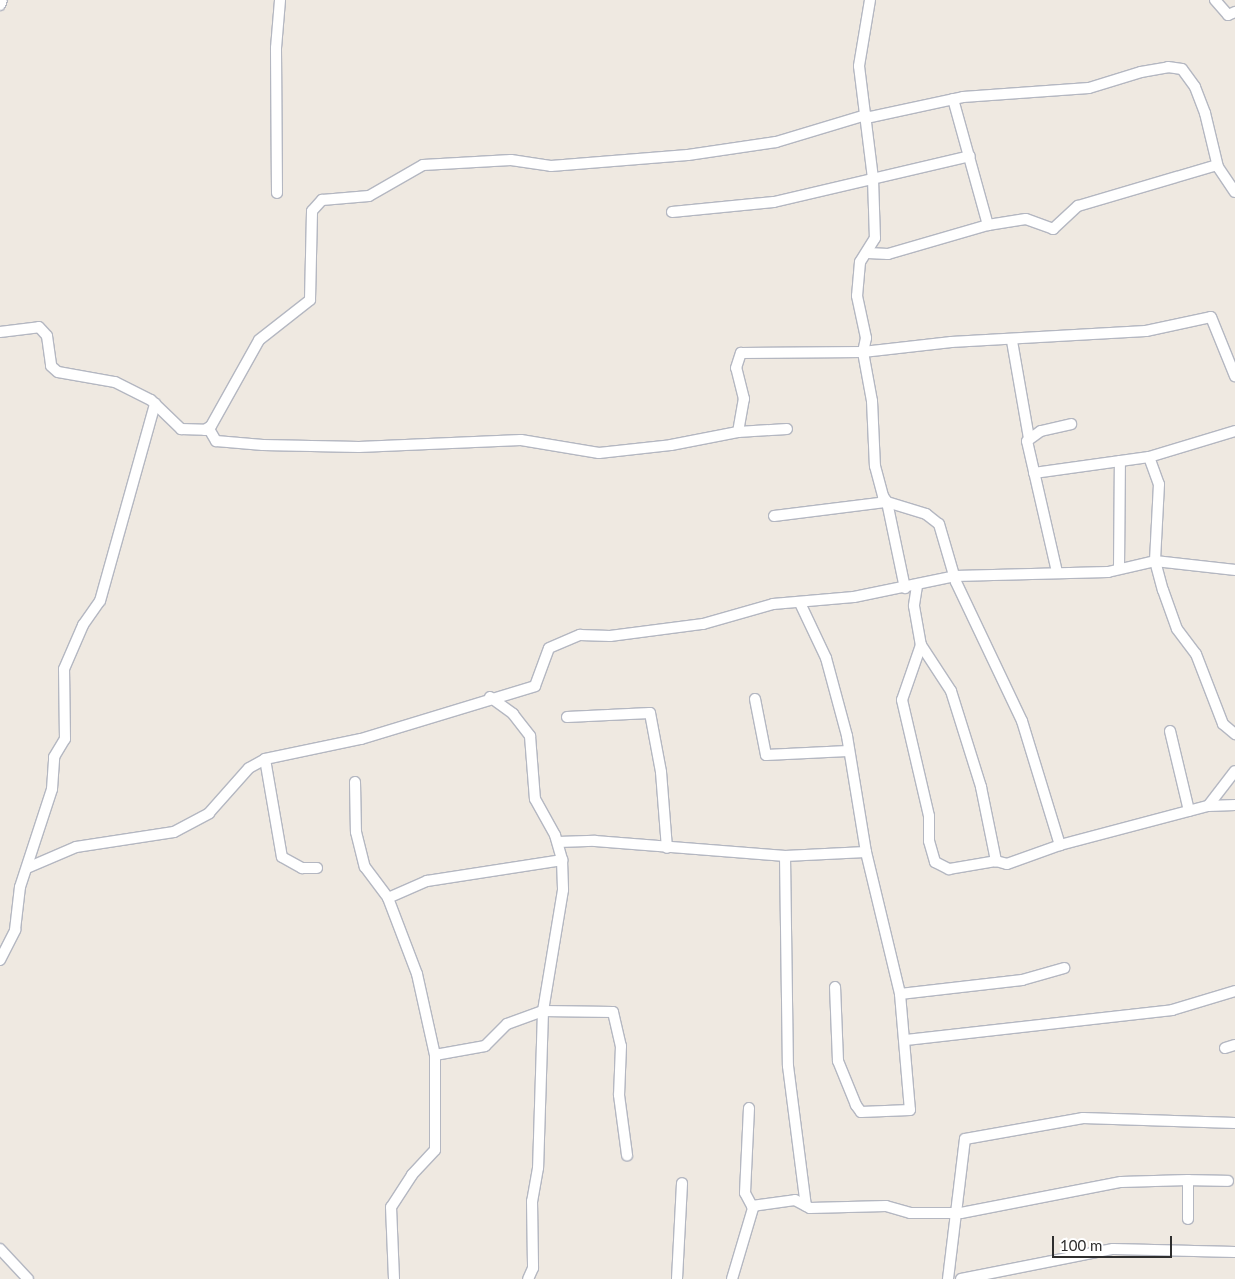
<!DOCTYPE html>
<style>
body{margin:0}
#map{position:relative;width:1235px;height:1279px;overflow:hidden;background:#efe9e1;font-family:Lato,sans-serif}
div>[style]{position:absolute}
.roads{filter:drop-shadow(1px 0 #b4b7c1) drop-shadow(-1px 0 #b4b7c1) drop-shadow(0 1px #b4b7c1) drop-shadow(0 -1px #b4b7c1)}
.minor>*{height:10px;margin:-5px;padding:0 5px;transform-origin:5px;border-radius:5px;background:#fff}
span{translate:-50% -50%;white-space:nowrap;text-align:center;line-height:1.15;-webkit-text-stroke:4.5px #fff;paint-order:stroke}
.scale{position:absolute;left:1052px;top:1236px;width:120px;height:22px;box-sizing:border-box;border:2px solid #2e2e2e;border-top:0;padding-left:6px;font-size:15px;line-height:18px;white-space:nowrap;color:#2e2e2e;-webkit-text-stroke:4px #fff;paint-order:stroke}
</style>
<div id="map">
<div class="roads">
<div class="minor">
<div style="left:870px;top:0;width:67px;rotate:99.5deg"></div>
<div style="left:859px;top:66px;width:114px;rotate:82.9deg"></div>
<div style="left:873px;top:179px;width:59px;rotate:88.1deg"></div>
<div style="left:875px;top:238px;width:28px;rotate:122deg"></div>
<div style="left:860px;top:262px;width:34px;rotate:95deg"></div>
<div style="left:857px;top:296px;width:43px;rotate:77.9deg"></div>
<div style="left:866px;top:338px;width:14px;rotate:102deg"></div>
<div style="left:863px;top:352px;width:50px;rotate:79.6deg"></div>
<div style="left:872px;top:401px;width:65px;rotate:87.4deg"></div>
<div style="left:875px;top:466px;width:31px;rotate:75deg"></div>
<div style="left:883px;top:496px;width:7px;rotate:56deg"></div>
<div style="left:887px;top:502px;width:41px;rotate:17.1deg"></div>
<div style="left:926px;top:514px;width:16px;rotate:38deg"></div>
<div style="left:939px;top:524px;width:60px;rotate:73.7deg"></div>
<div style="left:956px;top:582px;width:154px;rotate:64.6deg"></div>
<div style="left:1022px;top:721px;width:130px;rotate:73deg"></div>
<div style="left:1060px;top:845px;width:153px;rotate:-14.8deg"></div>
<div style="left:1208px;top:806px;width:27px;rotate:-2deg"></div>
<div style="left:1215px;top:0;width:20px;rotate:49deg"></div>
<div style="left:1228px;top:15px;width:8px;rotate:-23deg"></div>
<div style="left:0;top:5px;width:5px;rotate:-68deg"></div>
<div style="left:953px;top:99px;width:131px;rotate:74.5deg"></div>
<div style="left:866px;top:118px;width:99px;rotate:-12.2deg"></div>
<div style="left:963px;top:97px;width:126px;rotate:-4.1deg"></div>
<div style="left:1089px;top:88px;width:54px;rotate:-17.1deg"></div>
<div style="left:1141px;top:72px;width:27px;rotate:-10deg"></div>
<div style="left:1168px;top:67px;width:14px;rotate:8deg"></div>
<div style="left:1182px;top:69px;width:22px;rotate:54deg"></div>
<div style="left:1195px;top:87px;width:28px;rotate:69deg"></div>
<div style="left:1205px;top:113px;width:56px;rotate:76.5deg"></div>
<div style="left:1218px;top:167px;width:30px;rotate:56deg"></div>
<div style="left:277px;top:193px;width:145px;rotate:-90.4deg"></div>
<div style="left:276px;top:48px;width:48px;rotate:-85.2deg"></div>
<div style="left:672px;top:212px;width:102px;rotate:-5.6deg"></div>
<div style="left:774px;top:202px;width:201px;rotate:-13.2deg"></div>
<div style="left:868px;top:253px;width:20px;rotate:3deg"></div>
<div style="left:888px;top:254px;width:104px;rotate:-16.2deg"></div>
<div style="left:988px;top:225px;width:38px;rotate:-9deg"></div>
<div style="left:1026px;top:219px;width:29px;rotate:20deg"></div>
<div style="left:1053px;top:229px;width:34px;rotate:-43deg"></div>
<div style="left:1078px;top:206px;width:145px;rotate:-16.4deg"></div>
<div style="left:0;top:332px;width:39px;rotate:-7deg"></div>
<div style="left:39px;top:327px;width:12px;rotate:48deg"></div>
<div style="left:47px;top:336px;width:30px;rotate:82deg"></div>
<div style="left:51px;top:366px;width:9px;rotate:41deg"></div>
<div style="left:58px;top:372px;width:58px;rotate:10deg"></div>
<div style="left:115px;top:382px;width:40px;rotate:26.6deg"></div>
<div style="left:151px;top:400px;width:42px;rotate:44deg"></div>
<div style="left:181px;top:429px;width:24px;rotate:2deg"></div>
<div style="left:205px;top:430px;width:7px;rotate:-34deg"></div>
<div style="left:211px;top:426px;width:98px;rotate:-60.8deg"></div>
<div style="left:259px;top:340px;width:65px;rotate:-38.1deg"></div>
<div style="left:310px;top:300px;width:89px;rotate:-88.7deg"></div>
<div style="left:312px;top:211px;width:15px;rotate:-48deg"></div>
<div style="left:322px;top:200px;width:47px;rotate:-4.9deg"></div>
<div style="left:369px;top:196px;width:62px;rotate:-29.9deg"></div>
<div style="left:423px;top:165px;width:88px;rotate:-3.3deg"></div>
<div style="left:511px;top:160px;width:40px;rotate:8.5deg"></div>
<div style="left:551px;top:166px;width:137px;rotate:-4.6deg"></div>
<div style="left:688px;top:155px;width:89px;rotate:-8.4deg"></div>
<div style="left:776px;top:142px;width:94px;rotate:-16.7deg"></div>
<div style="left:1012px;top:341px;width:98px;rotate:80.1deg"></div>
<div style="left:209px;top:429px;width:14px;rotate:60deg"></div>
<div style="left:216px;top:441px;width:47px;rotate:4.9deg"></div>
<div style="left:263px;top:445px;width:96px;rotate:1.2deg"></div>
<div style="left:359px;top:447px;width:162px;rotate:-2.5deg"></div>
<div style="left:521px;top:440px;width:79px;rotate:9.5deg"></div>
<div style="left:599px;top:453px;width:72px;rotate:-6.3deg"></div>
<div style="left:671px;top:445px;width:68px;rotate:-11deg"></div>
<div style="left:738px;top:432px;width:49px;rotate:-3.5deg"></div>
<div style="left:738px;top:432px;width:34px;rotate:-80deg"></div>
<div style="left:744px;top:399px;width:32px;rotate:-104deg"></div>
<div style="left:736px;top:368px;width:16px;rotate:-72deg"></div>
<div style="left:741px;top:353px;width:122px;rotate:-0.5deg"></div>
<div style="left:863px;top:352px;width:89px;rotate:-6.5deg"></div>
<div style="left:951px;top:342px;width:195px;rotate:-3.2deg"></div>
<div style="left:1146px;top:331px;width:66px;rotate:-12.2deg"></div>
<div style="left:1211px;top:317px;width:64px;rotate:67.9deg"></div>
<div style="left:1149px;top:457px;width:29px;rotate:70deg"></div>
<div style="left:1159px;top:484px;width:77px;rotate:93deg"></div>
<div style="left:1155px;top:561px;width:30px;rotate:75deg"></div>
<div style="left:1163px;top:590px;width:41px;rotate:70.3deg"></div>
<div style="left:1177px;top:629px;width:31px;rotate:53deg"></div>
<div style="left:1196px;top:654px;width:75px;rotate:68.9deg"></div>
<div style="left:1223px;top:724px;width:16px;rotate:40deg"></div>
<div style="left:1034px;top:473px;width:116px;rotate:-7.9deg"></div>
<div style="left:1149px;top:457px;width:90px;rotate:-16.8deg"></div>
<div style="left:774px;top:516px;width:114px;rotate:-7.1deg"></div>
<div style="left:887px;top:502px;width:88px;rotate:78.2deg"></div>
<div style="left:1119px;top:568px;width:107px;rotate:-89.5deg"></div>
<div style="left:1057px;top:572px;width:134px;rotate:-102.9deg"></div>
<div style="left:1027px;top:441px;width:17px;rotate:-36deg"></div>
<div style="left:1041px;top:431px;width:31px;rotate:-13deg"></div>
<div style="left:917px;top:586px;width:20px;rotate:99deg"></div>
<div style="left:914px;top:606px;width:40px;rotate:80deg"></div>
<div style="left:921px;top:645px;width:55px;rotate:56.9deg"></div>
<div style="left:951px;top:691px;width:101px;rotate:72.6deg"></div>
<div style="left:981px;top:787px;width:76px;rotate:78.5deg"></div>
<div style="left:996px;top:861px;width:11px;rotate:15deg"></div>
<div style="left:1007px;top:864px;width:56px;rotate:-19.7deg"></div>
<div style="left:800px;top:603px;width:61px;rotate:64.7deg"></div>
<div style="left:826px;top:658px;width:81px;rotate:74.9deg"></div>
<div style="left:847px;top:736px;width:118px;rotate:80.7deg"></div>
<div style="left:866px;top:852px;width:146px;rotate:76.5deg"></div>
<div style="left:900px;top:994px;width:116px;rotate:85.1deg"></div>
<div style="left:910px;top:1110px;width:49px;rotate:177.7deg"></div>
<div style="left:861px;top:1112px;width:9px;rotate:-126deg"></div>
<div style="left:856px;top:1105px;width:48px;rotate:-112.2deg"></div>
<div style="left:838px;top:1061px;width:74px;rotate:-92.3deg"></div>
<div style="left:921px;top:645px;width:58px;rotate:109.1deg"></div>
<div style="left:902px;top:700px;width:119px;rotate:76.9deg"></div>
<div style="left:929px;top:816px;width:25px;rotate:90deg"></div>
<div style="left:929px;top:841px;width:22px;rotate:74deg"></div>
<div style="left:935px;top:862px;width:16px;rotate:27deg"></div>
<div style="left:949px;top:869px;width:48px;rotate:-9.7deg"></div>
<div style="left:490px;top:697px;width:29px;rotate:36deg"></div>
<div style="left:513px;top:714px;width:28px;rotate:52deg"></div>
<div style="left:530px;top:736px;width:63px;rotate:85.5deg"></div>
<div style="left:535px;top:799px;width:41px;rotate:60.9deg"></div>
<div style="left:555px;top:835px;width:26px;rotate:74deg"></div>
<div style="left:562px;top:860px;width:30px;rotate:88deg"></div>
<div style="left:563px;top:890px;width:123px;rotate:99.4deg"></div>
<div style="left:543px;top:1011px;width:157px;rotate:91.8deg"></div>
<div style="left:538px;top:1168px;width:34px;rotate:100deg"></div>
<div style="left:532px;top:1201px;width:67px;rotate:89.1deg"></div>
<div style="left:533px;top:1268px;width:12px;rotate:114deg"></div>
<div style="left:755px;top:699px;width:57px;rotate:78.9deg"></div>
<div style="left:766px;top:755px;width:82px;rotate:-2.8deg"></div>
<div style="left:567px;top:717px;width:83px;rotate:-2.8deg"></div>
<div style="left:650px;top:713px;width:60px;rotate:79.4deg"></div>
<div style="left:661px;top:772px;width:76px;rotate:85.5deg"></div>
<div style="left:1170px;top:731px;width:82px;rotate:76.6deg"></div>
<div style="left:265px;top:759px;width:99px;rotate:80.2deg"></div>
<div style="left:282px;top:857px;width:23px;rotate:29deg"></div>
<div style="left:302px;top:868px;width:15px"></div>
<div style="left:355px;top:782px;width:50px;rotate:88.9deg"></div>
<div style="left:356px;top:832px;width:36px;rotate:76deg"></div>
<div style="left:365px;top:867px;width:39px;rotate:53deg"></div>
<div style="left:388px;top:898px;width:81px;rotate:69.1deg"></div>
<div style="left:417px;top:974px;width:83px;rotate:77.5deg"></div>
<div style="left:435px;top:1055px;width:95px;rotate:90deg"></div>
<div style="left:435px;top:1150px;width:34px;rotate:133deg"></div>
<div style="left:412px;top:1175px;width:38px;rotate:123deg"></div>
<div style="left:391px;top:1207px;width:72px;rotate:87.6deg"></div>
<div style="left:1208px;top:806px;width:44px;rotate:-52.4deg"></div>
<div style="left:558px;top:842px;width:37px;rotate:-2deg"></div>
<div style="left:595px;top:841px;width:191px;rotate:4.5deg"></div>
<div style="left:785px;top:856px;width:81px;rotate:-2.8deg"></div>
<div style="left:785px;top:856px;width:210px;rotate:89.2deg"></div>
<div style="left:788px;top:1066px;width:141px;rotate:82.7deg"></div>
<div style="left:27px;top:868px;width:53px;rotate:-23.2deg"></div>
<div style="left:76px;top:847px;width:99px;rotate:-8.7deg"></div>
<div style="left:174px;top:832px;width:40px;rotate:-28deg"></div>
<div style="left:209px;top:813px;width:60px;rotate:-48.4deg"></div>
<div style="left:249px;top:768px;width:18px;rotate:-29deg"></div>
<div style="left:265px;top:759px;width:98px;rotate:-11.8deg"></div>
<div style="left:361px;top:739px;width:182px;rotate:-16.9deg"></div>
<div style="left:535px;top:686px;width:40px;rotate:-69.8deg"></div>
<div style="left:549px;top:648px;width:34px;rotate:-23deg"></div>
<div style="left:580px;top:635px;width:30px;rotate:2deg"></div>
<div style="left:610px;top:636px;width:94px;rotate:-7.4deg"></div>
<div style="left:703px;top:624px;width:73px;rotate:-15.9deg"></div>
<div style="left:773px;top:604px;width:81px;rotate:-4.9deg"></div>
<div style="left:854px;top:597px;width:103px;rotate:-11.7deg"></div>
<div style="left:955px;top:576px;width:153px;rotate:-1.5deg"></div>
<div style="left:1108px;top:572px;width:48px;rotate:-13.2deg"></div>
<div style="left:1155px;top:561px;width:81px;rotate:6.4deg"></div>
<div style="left:388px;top:898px;width:43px;rotate:-23.6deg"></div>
<div style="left:427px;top:881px;width:137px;rotate:-8.8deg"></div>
<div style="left:0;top:960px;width:34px;rotate:-63deg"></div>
<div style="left:15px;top:930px;width:43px;rotate:-83.4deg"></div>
<div style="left:20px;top:887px;width:103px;rotate:-71.9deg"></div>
<div style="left:52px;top:789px;width:32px;rotate:-86deg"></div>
<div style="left:54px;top:757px;width:21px;rotate:-59deg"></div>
<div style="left:65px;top:739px;width:70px;rotate:-90.8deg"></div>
<div style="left:64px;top:669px;width:48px;rotate:-66.6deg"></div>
<div style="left:83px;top:625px;width:29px;rotate:-55deg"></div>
<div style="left:100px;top:601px;width:205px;rotate:-74.4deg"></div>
<div style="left:900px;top:994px;width:123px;rotate:-6.5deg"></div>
<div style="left:1022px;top:980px;width:44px;rotate:-15.9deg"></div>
<div style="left:906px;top:1040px;width:268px;rotate:-6.4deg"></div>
<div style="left:1172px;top:1010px;width:66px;rotate:-16.8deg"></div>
<div style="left:1225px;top:1048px;width:10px;rotate:-17deg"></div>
<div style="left:435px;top:1055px;width:51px;rotate:-10.2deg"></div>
<div style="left:485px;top:1046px;width:31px;rotate:-45deg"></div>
<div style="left:507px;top:1024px;width:38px;rotate:-20deg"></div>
<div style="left:543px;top:1011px;width:70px;rotate:0.8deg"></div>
<div style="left:613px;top:1012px;width:35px;rotate:77deg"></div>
<div style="left:621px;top:1046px;width:49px;rotate:92.3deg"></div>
<div style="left:619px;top:1095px;width:61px;rotate:82.4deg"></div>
<div style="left:1188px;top:1180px;width:40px;rotate:1.4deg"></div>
<div style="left:752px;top:1206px;width:43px;rotate:-7.9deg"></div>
<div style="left:795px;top:1200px;width:17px;rotate:28deg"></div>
<div style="left:810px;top:1208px;width:76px;rotate:-1.5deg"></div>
<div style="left:886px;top:1206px;width:25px;rotate:16deg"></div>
<div style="left:910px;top:1213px;width:51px"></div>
<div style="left:961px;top:1213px;width:163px;rotate:-11deg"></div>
<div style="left:1121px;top:1182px;width:67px;rotate:-1.7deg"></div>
<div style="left:1188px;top:1180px;width:39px;rotate:90deg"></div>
<div style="left:0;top:1249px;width:41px;rotate:47deg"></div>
<div style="left:677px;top:1279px;width:96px;rotate:-87deg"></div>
<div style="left:732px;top:1279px;width:74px;rotate:-73.5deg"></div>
<div style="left:753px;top:1208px;width:17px;rotate:-118deg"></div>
<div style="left:745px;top:1193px;width:85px;rotate:-87.3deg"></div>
<div style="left:948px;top:1279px;width:141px;rotate:-83.1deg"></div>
<div style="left:965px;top:1139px;width:120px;rotate:-10.1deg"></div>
<div style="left:1083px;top:1118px;width:152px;rotate:1.9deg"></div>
<div style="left:961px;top:1279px;width:155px;rotate:-11.2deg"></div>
<div style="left:1113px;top:1249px;width:122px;rotate:1.4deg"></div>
</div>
</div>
<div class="scale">100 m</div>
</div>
